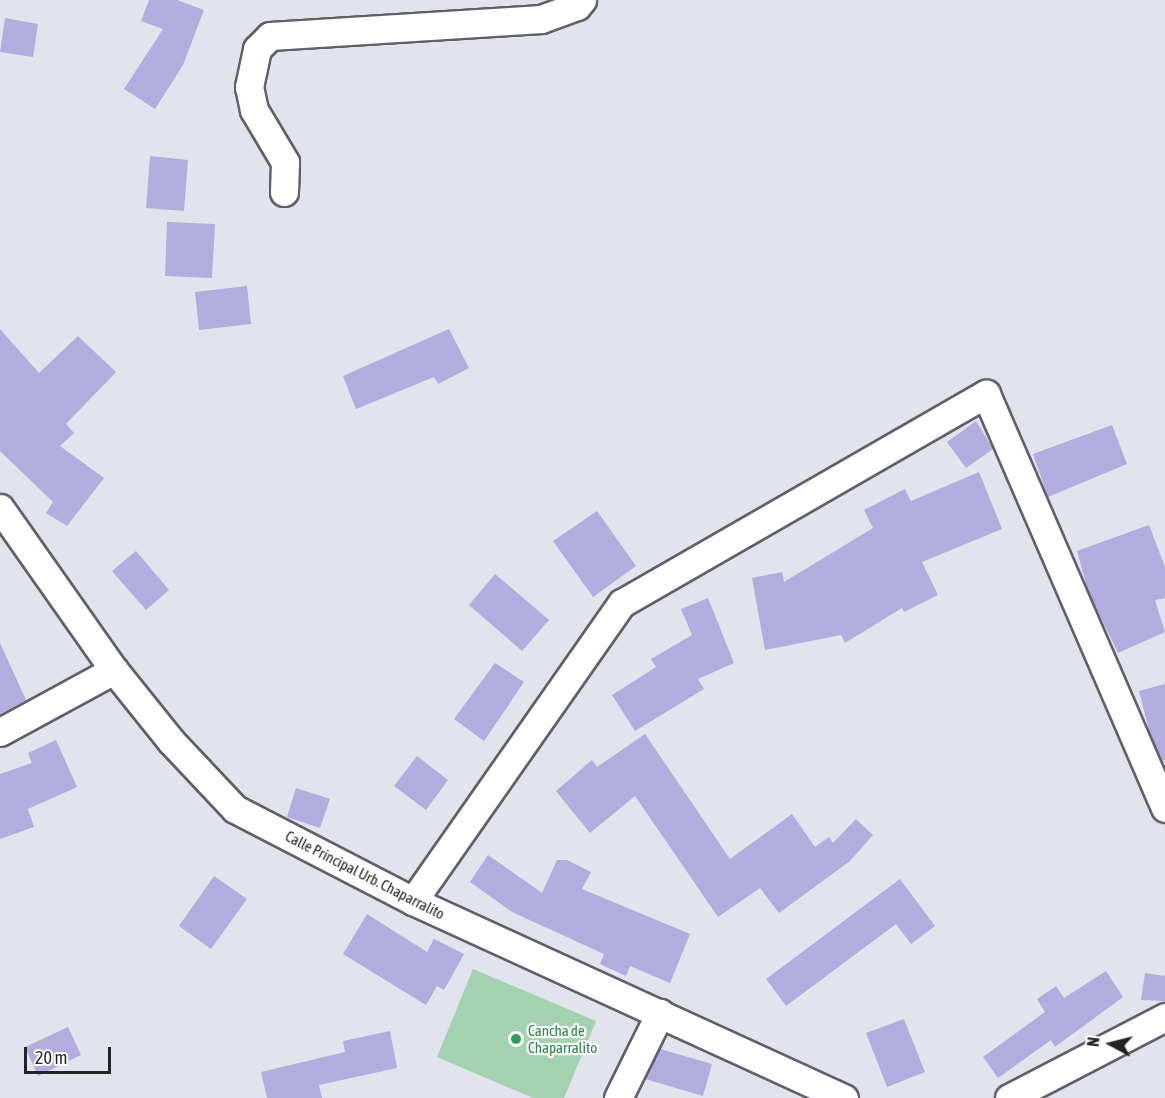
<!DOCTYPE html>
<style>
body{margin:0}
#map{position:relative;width:1165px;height:1098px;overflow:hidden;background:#e1e3ed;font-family:"Asap Condensed",sans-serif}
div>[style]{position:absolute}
.green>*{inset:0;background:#a4d1af}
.building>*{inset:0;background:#b2acdf}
.roads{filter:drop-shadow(2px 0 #5f6069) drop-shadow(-2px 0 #5f6069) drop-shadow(0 2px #5f6069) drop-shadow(0 -2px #5f6069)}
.minor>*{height:27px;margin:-13.5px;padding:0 13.5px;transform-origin:13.5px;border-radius:13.5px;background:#fff}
.dots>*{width:16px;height:16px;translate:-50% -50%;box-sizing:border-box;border:3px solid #fff;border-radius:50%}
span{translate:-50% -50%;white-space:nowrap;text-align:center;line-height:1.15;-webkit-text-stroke:4.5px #fff;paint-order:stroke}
.street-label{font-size:15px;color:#242428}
.leisure-label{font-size:15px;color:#27864d}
.left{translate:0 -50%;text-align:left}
.north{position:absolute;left:1081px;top:1014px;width:60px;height:60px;-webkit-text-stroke:4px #fff;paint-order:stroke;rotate:277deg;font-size:16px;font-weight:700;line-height:24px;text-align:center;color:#242428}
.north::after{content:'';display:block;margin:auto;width:21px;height:27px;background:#242428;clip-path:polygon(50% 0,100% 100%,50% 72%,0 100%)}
.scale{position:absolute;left:24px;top:1047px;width:87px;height:27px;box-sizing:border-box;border:3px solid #242428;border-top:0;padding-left:8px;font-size:18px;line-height:21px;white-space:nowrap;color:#242428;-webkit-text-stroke:4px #fff;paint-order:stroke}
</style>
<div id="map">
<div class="green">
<div style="clip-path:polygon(473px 969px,596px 1021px,564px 1098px,533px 1098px,437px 1057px)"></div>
</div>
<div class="building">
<div style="clip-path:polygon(149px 0,177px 0,204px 10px,183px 65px,155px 109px,124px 89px,163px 29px,141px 21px)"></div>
<div style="clip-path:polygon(5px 18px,38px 24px,33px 57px,0 52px)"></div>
<div style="clip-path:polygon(150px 156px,188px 160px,184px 211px,146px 208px)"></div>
<div style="clip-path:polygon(167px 222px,215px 224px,212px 278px,165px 276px)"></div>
<div style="clip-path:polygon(247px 286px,251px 324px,199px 330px,195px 292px)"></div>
<div style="clip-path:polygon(0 329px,39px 373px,78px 336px,116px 372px,66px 424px,74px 433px,60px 446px,104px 478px,67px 526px,46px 513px,53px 502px,0 451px)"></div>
<div style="clip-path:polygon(449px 329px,469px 368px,438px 384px,434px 377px,356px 409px,343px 376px)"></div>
<div style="clip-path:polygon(976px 421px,993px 449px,966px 468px,947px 442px)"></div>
<div style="clip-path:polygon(1112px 425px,1127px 464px,1048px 497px,1033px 454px)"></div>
<div style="clip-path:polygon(979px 472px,1002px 529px,922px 562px,938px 595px,904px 612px,902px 608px,845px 643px,841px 635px,765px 650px,752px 578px,782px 572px,784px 582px,873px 528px,864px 510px,905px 489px,911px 501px)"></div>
<div style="clip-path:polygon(597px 511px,636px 566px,593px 597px,553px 541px)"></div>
<div style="clip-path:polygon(1149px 525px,1165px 567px,1165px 598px,1155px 600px,1165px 632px,1118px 653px,1088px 591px,1077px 551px)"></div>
<div style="clip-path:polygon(136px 551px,169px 590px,146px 610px,112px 571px)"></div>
<div style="clip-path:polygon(495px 574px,549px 620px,522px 651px,469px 605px)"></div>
<div style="clip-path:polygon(708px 598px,734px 663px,698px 679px,704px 689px,635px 731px,612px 695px,656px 667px,651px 659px,692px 635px,681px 609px)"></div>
<div style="clip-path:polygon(0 643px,26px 700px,0 714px)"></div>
<div style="clip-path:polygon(495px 663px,524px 682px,484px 741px,454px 719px)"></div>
<div style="clip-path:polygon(1165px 684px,1165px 760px,1162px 761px,1149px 730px,1139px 691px)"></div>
<div style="clip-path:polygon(645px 734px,730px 859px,792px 814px,815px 847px,829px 837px,833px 843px,856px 819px,873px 835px,850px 861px,779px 913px,760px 888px,718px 917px,635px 796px,590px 833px,556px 791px,592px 760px,597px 767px)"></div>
<div style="clip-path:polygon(56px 740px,77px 787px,28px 809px,34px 827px,0 839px,0 774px,32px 763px,28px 753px)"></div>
<div style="clip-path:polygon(417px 756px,448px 780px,426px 810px,394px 786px)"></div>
<div style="clip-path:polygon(296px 788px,330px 799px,320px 828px,287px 817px)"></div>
<div style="clip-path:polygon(488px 855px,542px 893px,557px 860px,567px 860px,591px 872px,582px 889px,690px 934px,670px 983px,630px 966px,626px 976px,600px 964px,604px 954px,512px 912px,470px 882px)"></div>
<div style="clip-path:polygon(214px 876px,247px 899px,211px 949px,179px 926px)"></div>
<div style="clip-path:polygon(900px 879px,935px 926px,911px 944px,896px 924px,786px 1006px,766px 979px)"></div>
<div style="clip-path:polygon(367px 914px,427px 952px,434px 939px,464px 954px,444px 990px,437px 986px,426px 1005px,343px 954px)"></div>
<div style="clip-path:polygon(1106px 971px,1123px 997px,1055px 1047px,1051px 1040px,998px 1078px,983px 1057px,1045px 1012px,1037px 999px,1056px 986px,1064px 998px)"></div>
<div style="clip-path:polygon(1145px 973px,1165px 976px,1165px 1001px,1141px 1000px)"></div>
<div style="clip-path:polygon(904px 1019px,925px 1072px,887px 1087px,866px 1033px)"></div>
<div style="clip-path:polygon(68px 1027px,81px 1055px,38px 1076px,25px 1047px)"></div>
<div style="clip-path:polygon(390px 1031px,397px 1068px,319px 1085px,322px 1098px,267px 1098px,261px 1072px,345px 1052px,343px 1041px)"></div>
<div style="clip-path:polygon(660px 1049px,712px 1064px,703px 1096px,645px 1079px)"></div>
</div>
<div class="roads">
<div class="minor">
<div style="left:284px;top:192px;width:30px;rotate:-88deg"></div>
<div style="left:285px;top:162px;width:61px;rotate:-120.8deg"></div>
<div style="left:254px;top:110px;width:24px;rotate:-102deg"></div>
<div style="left:249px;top:87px;width:39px;rotate:-78deg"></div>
<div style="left:257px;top:49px;width:18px;rotate:-45deg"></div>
<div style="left:270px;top:36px;width:272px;rotate:-3.6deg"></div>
<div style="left:541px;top:19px;width:38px;rotate:-20deg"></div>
<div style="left:577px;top:6px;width:8px;rotate:-50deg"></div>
<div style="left:0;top:508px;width:198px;rotate:54.9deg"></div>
<div style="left:114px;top:670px;width:91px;rotate:51.2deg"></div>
<div style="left:171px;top:741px;width:93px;rotate:46.7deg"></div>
<div style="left:235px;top:809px;width:200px;rotate:27.3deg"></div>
<div style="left:413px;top:901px;width:474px;rotate:24.6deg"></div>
<div style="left:0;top:732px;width:130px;rotate:-28.5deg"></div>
<div style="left:413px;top:901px;width:364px;rotate:-55deg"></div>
<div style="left:622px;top:603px;width:420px;rotate:-29.9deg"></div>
<div style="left:986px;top:394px;width:451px;rotate:66.6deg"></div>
<div style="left:618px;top:1098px;width:95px;rotate:-63.7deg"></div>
<div style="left:1009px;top:1098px;width:176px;rotate:-27.4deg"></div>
</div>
</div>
<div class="dots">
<div style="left:516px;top:1039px;background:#2e9e5b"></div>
</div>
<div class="street-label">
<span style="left:365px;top:875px;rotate:27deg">Calle Principal Urb. Chaparralito</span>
</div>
<div class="leisure-label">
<span class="left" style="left:528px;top:1039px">Cancha de<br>Chaparralito</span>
</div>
<div class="north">N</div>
<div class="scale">20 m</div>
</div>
